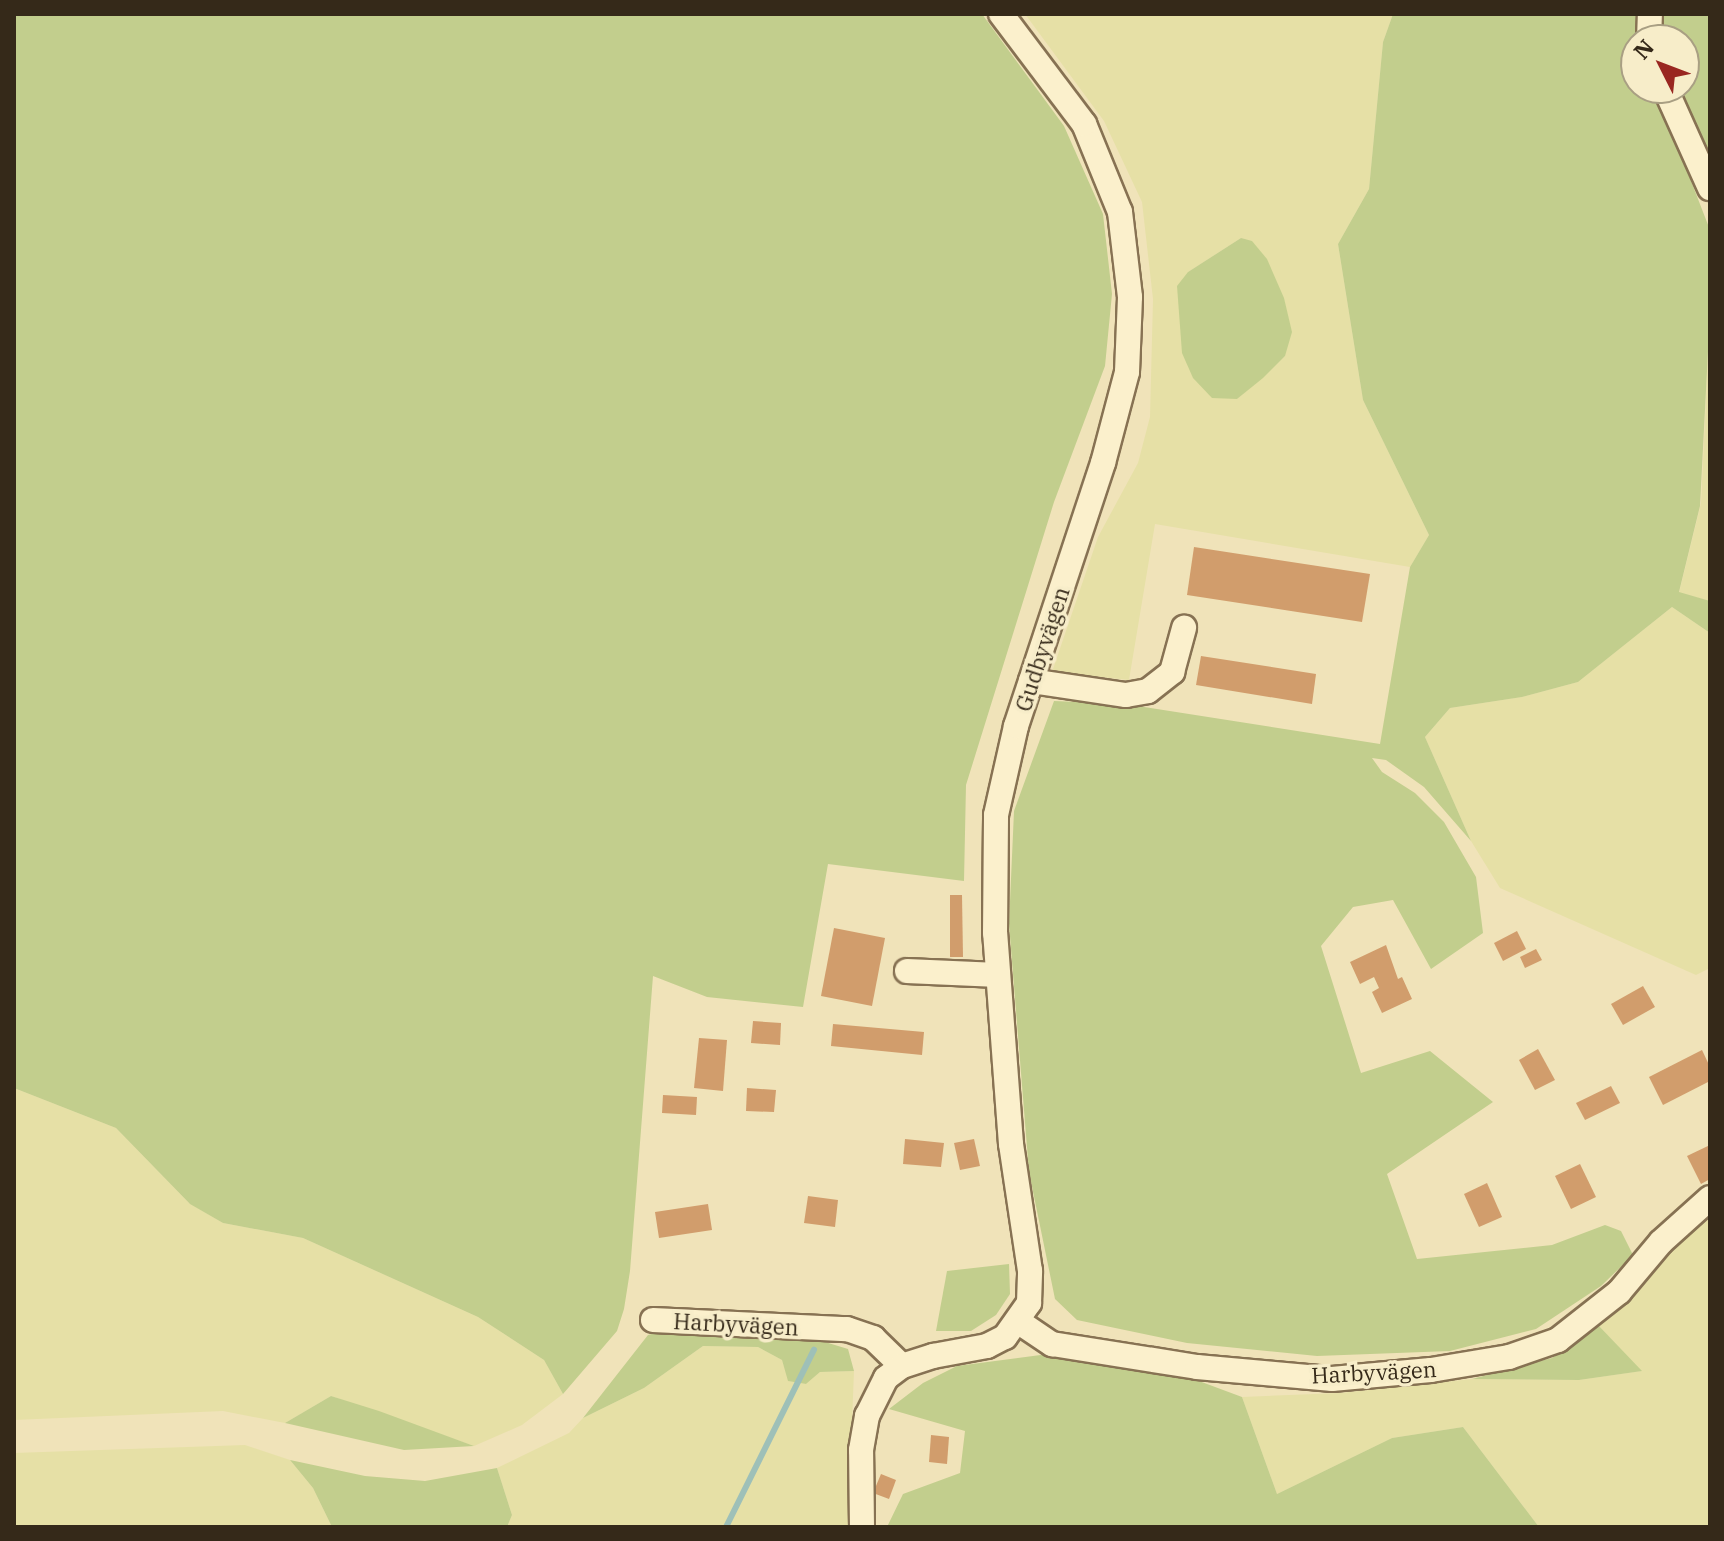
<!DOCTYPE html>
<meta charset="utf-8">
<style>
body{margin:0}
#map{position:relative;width:1724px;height:1541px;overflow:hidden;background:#f0e3b9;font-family:"IBM Plex Serif",serif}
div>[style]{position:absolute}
.farmland>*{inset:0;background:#e6e0a6}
.green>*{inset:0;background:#c2ce8d}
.stream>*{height:6px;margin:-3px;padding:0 3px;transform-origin:3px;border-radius:3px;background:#9ec0b8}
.building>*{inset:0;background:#d19d6c}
.roads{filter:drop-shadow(2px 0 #877253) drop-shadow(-2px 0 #877253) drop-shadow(0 2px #877253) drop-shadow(0 -2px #877253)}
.minor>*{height:24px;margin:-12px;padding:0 12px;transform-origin:12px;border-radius:12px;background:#fbf0cc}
span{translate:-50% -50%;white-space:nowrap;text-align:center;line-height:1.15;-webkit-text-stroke:7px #f7edc9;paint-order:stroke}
.street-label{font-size:22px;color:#352919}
.frame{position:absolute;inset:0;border:16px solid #352919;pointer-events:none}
.north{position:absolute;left:1620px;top:24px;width:80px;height:80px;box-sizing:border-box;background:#f7edc9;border:2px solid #a99f83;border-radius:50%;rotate:312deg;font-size:22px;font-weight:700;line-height:32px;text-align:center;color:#352919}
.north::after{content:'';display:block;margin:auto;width:28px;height:36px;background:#992720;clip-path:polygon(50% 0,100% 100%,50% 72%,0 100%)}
</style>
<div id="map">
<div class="farmland">
<div style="clip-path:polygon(evenodd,1025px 14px,1393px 14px,1383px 42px,1369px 189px,1338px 244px,1363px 400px,1429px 535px,1410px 567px,1155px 524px,1129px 680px,1052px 672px,1098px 537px,1138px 463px,1150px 417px,1153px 299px,1142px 202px,1104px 121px,1025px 14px,1241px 238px,1285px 356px,1237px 399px,1188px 272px,1241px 238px)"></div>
<div style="clip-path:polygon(1710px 313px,1710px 601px,1679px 593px,1701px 503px)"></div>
<div style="clip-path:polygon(1672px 607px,1710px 633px,1710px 968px,1696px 975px,1500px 888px,1471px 841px,1425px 737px,1450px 708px,1522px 697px,1578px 682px)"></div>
<div style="clip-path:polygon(14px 1088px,116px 1128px,189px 1203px,223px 1223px,303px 1238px,478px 1317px,544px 1360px,563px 1394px,522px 1425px,474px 1446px,331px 1396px,285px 1423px,223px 1411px,14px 1420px)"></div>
<div style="clip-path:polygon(1710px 1219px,1710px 1527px,1539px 1527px,1463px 1427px,1392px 1438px,1277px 1494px,1242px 1397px,1340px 1393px,1472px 1379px,1579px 1380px,1641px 1371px,1599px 1326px,1682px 1234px)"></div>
<div style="clip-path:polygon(703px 1346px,758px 1347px,782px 1360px,789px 1381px,806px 1384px,820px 1372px,854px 1371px,848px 1527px,507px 1527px,512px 1515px,497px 1468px,569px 1433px,583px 1418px,644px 1388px)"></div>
<div style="clip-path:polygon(245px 1445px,290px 1460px,313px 1488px,332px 1527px,14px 1527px,14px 1453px)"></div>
</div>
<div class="green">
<div style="clip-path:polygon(14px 14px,982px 14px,1064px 126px,1103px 214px,1112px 294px,1105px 366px,1054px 502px,966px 785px,964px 881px,828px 864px,803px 1007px,707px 997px,653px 976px,630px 1271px,624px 1309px,617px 1331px,563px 1394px,544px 1360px,478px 1317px,303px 1238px,223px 1223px,190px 1204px,116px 1128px,14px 1088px)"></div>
<div style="clip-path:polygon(1393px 14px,1641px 14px,1642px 40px,1636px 40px,1636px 88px,1655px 88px,1710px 230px,1710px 313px,1700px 506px,1679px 592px,1710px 601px,1710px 633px,1672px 607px,1578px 682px,1522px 697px,1450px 708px,1425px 737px,1471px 841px,1424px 787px,1386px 760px,1372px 758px,1382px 772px,1415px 793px,1444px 822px,1476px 877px,1483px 933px,1431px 969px,1393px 900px,1353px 907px,1321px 946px,1361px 1073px,1430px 1051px,1493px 1102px,1387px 1174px,1417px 1259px,1552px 1245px,1605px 1225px,1621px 1231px,1633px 1255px,1601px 1286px,1536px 1329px,1450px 1351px,1317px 1356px,1187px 1343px,1077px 1320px,1055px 1299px,1029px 1172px,1009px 924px,1014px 811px,1054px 701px,1125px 704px,1380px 744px,1410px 567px,1429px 535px,1363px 400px,1338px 244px,1369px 189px,1383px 42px)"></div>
<div style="clip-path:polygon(1660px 14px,1710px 14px,1710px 169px,1673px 88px,1684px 88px,1684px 40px,1658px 40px)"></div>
<div style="clip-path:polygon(1241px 238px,1252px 241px,1267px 259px,1284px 298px,1292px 332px,1285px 356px,1263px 378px,1237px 399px,1212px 398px,1193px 378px,1182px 353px,1177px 286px,1188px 272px)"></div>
<div style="clip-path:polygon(1009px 1264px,1010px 1294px,996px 1315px,971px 1331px,936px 1331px,947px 1271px)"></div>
<div style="clip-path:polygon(1599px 1326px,1642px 1371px,1579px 1380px,1472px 1379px,1552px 1358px)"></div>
<div style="clip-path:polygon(668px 1330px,825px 1342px,848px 1349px,854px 1371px,820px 1372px,806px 1384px,788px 1381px,782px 1360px,758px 1347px,703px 1346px,644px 1388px,583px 1418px,648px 1335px)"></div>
<div style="clip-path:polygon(1048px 1354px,1199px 1381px,1242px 1397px,1277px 1494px,1392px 1438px,1463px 1427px,1539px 1527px,887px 1527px,903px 1494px,960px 1473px,965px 1431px,889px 1409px,923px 1383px,957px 1366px)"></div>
<div style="clip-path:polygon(331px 1396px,379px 1411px,474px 1446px,404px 1450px,285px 1423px)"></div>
<div style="clip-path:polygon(290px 1460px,365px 1476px,425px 1481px,497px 1468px,512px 1515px,507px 1527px,332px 1527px,313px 1488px)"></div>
</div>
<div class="stream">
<div style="left:726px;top:1527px;width:198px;rotate:-63.6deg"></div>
</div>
<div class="building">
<div style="clip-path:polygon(1194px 547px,1370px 574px,1362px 622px,1187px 595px)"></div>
<div style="clip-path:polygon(1201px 656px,1316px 674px,1312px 704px,1196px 685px)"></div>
<div style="clip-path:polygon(950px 895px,962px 895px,963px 957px,950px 957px)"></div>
<div style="clip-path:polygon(834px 928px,885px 938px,872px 1006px,821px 996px)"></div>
<div style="clip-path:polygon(1517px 931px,1526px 949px,1503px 961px,1494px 943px)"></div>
<div style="clip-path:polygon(1386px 945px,1398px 979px,1402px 977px,1412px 999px,1382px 1013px,1372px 992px,1379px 988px,1374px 977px,1360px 984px,1350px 962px)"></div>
<div style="clip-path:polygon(1536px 949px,1542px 960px,1525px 968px,1520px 957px)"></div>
<div style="clip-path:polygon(1643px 986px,1655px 1007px,1623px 1025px,1611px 1004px)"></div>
<div style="clip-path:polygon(753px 1021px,781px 1023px,780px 1045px,751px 1043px)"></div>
<div style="clip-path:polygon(833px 1024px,924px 1032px,922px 1055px,831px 1046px)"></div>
<div style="clip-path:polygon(699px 1038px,727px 1040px,723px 1091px,694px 1088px)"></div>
<div style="clip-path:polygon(1538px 1049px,1555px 1080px,1535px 1090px,1519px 1060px)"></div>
<div style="clip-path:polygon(1702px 1050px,1710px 1067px,1710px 1081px,1663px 1105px,1649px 1077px)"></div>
<div style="clip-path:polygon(1611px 1086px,1620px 1103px,1585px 1120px,1576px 1103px)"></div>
<div style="clip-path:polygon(747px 1088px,776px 1090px,774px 1112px,746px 1111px)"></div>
<div style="clip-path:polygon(663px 1095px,697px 1097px,696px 1115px,662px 1113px)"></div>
<div style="clip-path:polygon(905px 1139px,944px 1143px,941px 1167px,903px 1164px)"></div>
<div style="clip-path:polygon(974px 1139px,980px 1166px,960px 1170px,954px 1143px)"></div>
<div style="clip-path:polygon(1710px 1145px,1710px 1179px,1701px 1184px,1687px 1156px)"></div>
<div style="clip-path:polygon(1580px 1164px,1596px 1197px,1571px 1209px,1555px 1176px)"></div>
<div style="clip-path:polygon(1487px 1183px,1502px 1217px,1479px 1227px,1464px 1194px)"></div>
<div style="clip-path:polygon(808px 1196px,838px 1200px,835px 1227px,804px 1223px)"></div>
<div style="clip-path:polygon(708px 1204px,712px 1230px,659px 1238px,655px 1212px)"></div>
<div style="clip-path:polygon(931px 1435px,949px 1437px,947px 1464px,929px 1462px)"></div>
<div style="clip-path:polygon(881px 1474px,896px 1480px,889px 1499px,873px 1493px)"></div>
</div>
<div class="roads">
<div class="minor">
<div style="left:1649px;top:40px;width:26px;rotate:-88deg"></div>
<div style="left:1665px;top:88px;width:110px;rotate:65.8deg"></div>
<div style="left:1031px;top:681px;width:96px;rotate:8.4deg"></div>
<div style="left:1126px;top:695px;width:22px;rotate:-10deg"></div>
<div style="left:1148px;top:691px;width:31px;rotate:-38deg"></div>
<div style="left:1172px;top:672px;width:46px;rotate:-74.7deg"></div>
<div style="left:907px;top:971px;width:91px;rotate:2.5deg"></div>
<div style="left:653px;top:1320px;width:194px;rotate:2.7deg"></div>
<div style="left:847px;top:1329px;width:28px;rotate:19deg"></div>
<div style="left:873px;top:1338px;width:40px;rotate:44deg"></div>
<div style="left:1019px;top:1322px;width:40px;rotate:34deg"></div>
<div style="left:1052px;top:1344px;width:147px;rotate:9deg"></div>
<div style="left:1197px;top:1367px;width:136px;rotate:5.1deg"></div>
<div style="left:1332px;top:1379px;width:99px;rotate:-5.2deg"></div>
<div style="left:1431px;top:1370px;width:79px;rotate:-9.5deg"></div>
<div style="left:1509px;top:1357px;width:52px;rotate:-19.1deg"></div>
<div style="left:1558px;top:1340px;width:78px;rotate:-38.2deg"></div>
<div style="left:1619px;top:1292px;width:65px;rotate:-50deg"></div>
<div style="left:1661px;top:1242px;width:66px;rotate:-41.9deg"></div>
<div style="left:862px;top:1527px;width:77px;rotate:-90.7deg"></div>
<div style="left:861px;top:1450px;width:35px;rotate:-80deg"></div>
<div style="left:867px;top:1416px;width:42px;rotate:-63.4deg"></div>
<div style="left:886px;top:1378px;width:20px;rotate:-37deg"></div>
<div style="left:902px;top:1366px;width:33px;rotate:-18deg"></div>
<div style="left:933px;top:1356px;width:55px;rotate:-10.5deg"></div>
<div style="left:987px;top:1346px;width:20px;rotate:-27deg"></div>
<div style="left:1005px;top:1337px;width:42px;rotate:-54.8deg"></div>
<div style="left:1029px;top:1303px;width:32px;rotate:-88deg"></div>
<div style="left:1030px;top:1271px;width:128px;rotate:-98.5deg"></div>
<div style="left:1011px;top:1144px;width:212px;rotate:-94.3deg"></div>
<div style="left:995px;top:933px;width:118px;rotate:-89.5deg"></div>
<div style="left:996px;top:815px;width:91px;rotate:-77.3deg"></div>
<div style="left:1016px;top:726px;width:277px;rotate:-71.7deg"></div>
<div style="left:1103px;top:463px;width:94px;rotate:-75.2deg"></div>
<div style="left:1127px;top:372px;width:75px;rotate:-87.7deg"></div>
<div style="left:1130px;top:297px;width:86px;rotate:-96.7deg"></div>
<div style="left:1120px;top:212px;width:95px;rotate:-112.2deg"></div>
<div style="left:1084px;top:124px;width:138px;rotate:-127deg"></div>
</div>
</div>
<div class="street-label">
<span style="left:1042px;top:649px;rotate:-72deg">Gudbyvägen</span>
<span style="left:736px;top:1324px;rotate:3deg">Harbyvägen</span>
<span style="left:1374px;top:1372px;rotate:-3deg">Harbyvägen</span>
</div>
<div class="frame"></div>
<div class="north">N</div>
</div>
